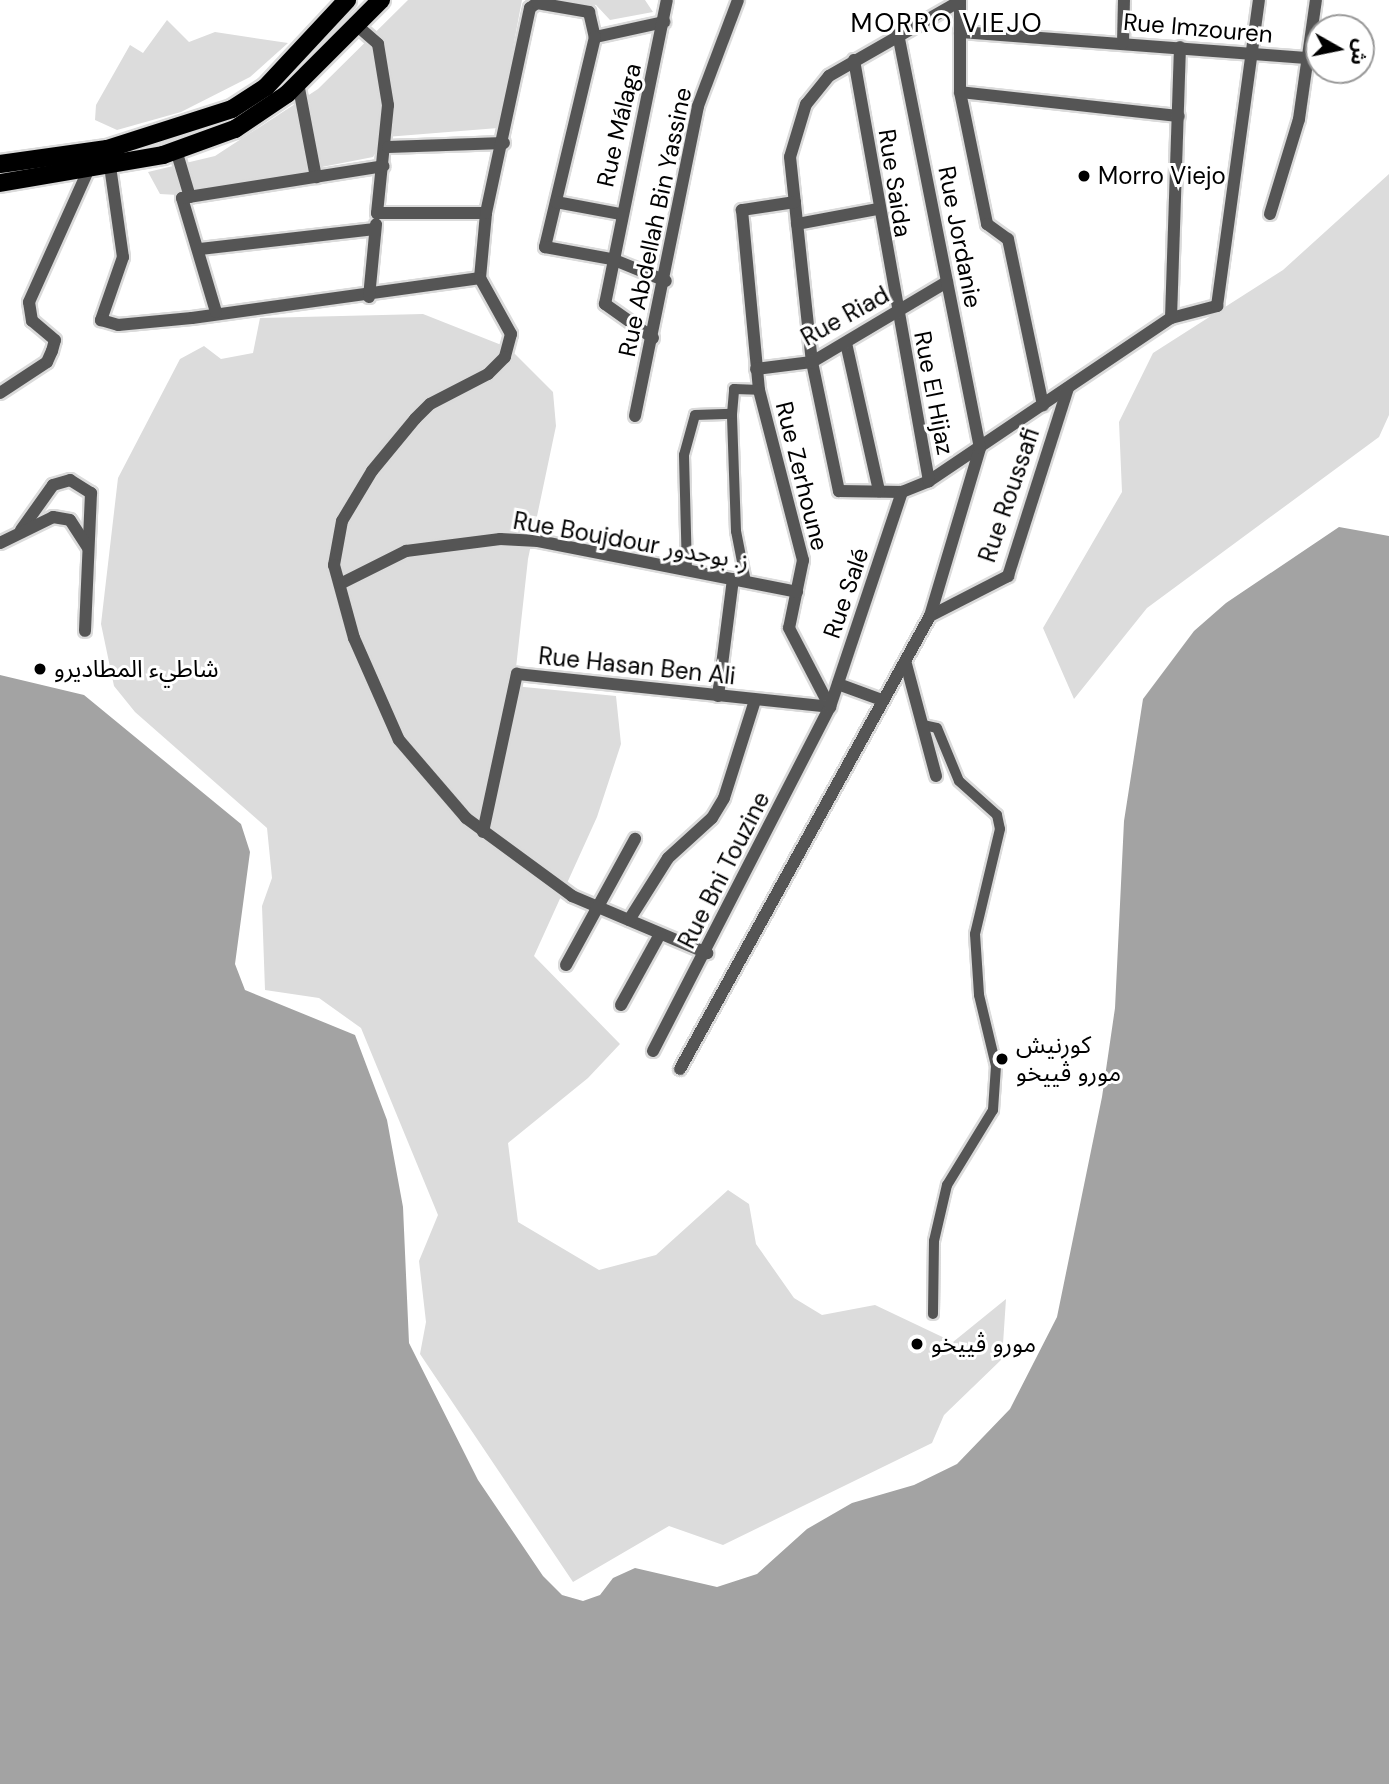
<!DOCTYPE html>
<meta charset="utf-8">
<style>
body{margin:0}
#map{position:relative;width:1389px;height:1784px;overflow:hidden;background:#fff;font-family:"DM Sans","Noto Sans Arabic",sans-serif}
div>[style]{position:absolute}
.green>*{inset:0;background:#dcdcdc}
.water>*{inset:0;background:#a3a3a3}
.roads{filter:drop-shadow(2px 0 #dbdbdb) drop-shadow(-2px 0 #dbdbdb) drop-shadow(0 2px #dbdbdb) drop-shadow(0 -2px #dbdbdb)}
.pedestrian>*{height:10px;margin:-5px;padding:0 5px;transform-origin:5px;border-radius:5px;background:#555}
.minor>*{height:12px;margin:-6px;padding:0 6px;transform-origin:6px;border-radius:6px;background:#555}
.primary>*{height:18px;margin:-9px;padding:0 9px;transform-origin:9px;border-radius:9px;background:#000}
.dots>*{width:19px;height:19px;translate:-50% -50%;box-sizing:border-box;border:4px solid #fff;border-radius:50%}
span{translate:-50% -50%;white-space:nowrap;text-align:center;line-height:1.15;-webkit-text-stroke:6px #fff;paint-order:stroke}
.street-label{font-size:24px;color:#000}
.poi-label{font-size:24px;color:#000}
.left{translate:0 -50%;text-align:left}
.neighbourhood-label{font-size:26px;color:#000;letter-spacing:2px}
.north{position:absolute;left:1305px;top:14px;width:70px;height:70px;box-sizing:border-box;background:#fff;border:2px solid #999;border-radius:50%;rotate:99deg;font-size:19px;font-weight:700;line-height:28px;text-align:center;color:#000}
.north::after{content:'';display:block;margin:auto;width:24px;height:32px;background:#000;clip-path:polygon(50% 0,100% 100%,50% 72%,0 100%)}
</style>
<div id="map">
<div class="green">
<div style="clip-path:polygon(408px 0,522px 0,498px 128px,386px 137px,373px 157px,178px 195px,160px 194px,148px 172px,215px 156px,318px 89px)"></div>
<div style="clip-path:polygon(557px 0,645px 0,653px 12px,610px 20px,596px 5px)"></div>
<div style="clip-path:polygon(167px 20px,189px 42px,215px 32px,288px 43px,250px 77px,181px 112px,117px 130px,95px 120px,96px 105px,130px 45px,143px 53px)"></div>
<div style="clip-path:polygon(1389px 174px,1389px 415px,1379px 437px,1147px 608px,1074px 699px,1043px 628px,1122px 492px,1119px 422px,1153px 353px,1283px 270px)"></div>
<div style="clip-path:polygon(423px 314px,509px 348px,553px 392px,556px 426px,528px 559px,514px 686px,616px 696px,621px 744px,597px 817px,534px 956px,620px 1044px,588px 1078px,508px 1143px,518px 1222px,599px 1270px,656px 1255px,728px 1190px,749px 1204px,756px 1244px,794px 1298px,822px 1315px,875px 1305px,953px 1342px,1006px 1299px,1002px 1359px,944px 1415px,932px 1443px,723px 1545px,669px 1526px,573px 1582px,420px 1354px,426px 1322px,419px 1261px,438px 1215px,361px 1028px,319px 998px,265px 990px,262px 906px,272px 878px,267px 828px,135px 712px,114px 686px,101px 624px,118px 478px,180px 359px,204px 346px,221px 359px,253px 353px,260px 318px)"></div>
</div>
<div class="water">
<div style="clip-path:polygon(1339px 527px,1389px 536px,1389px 1784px,0 1784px,0 675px,84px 695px,241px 824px,250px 852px,235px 964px,245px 990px,355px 1035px,387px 1120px,403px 1207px,409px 1343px,478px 1480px,543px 1576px,562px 1595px,583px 1601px,600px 1595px,613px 1578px,635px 1568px,717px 1587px,757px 1574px,807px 1529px,852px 1503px,914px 1485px,957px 1464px,1010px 1409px,1057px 1317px,1102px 1097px,1115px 1008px,1124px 821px,1143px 699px,1194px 631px,1226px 603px)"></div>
</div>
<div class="roads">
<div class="pedestrian">
<div style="left:687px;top:571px;width:116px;rotate:-91.5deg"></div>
<div style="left:684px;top:455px;width:41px;rotate:-74.6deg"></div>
<div style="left:695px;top:415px;width:37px;rotate:-2deg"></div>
<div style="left:746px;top:582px;width:52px;rotate:-101.1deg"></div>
<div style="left:736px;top:531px;width:117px;rotate:-92deg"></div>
<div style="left:732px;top:414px;width:25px;rotate:-85deg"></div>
<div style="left:734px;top:389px;width:25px;rotate:2deg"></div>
<div style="left:923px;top:725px;width:14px;rotate:12deg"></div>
<div style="left:937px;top:728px;width:57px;rotate:67.5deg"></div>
<div style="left:959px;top:781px;width:51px;rotate:41.8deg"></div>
<div style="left:997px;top:815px;width:14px;rotate:78deg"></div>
<div style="left:1000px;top:829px;width:108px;rotate:103.4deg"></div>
<div style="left:975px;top:934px;width:61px;rotate:86.2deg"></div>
<div style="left:979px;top:995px;width:73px;rotate:76.5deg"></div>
<div style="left:996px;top:1066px;width:44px;rotate:93.9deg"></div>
<div style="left:993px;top:1110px;width:88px;rotate:121.5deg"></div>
<div style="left:947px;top:1185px;width:57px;rotate:103.1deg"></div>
<div style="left:934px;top:1241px;width:73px;rotate:90.8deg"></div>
</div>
<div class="minor">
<div style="left:960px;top:0;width:92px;rotate:90deg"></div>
<div style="left:960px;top:92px;width:135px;rotate:78.4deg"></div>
<div style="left:987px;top:224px;width:26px;rotate:36deg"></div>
<div style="left:1008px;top:239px;width:170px;rotate:78.1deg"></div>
<div style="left:960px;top:1px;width:151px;rotate:150.2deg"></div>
<div style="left:829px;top:76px;width:36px;rotate:129deg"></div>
<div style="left:806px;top:104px;width:55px;rotate:106.8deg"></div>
<div style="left:790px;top:157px;width:206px;rotate:83.9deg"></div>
<div style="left:812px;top:362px;width:132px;rotate:78.2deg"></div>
<div style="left:839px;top:491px;width:63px;rotate:0.9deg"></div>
<div style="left:902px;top:492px;width:29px;rotate:-22deg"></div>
<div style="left:929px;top:481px;width:292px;rotate:-34deg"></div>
<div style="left:1171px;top:318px;width:48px;rotate:-14.6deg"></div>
<div style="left:1217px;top:306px;width:309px;rotate:-82.2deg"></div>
<div style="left:354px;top:23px;width:32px;rotate:41deg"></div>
<div style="left:378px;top:44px;width:62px;rotate:80.7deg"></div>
<div style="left:388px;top:105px;width:109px;rotate:95.8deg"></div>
<div style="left:377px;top:213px;width:109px"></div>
<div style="left:960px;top:32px;width:348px;rotate:4.3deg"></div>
<div style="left:595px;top:37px;width:71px;rotate:-12.3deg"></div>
<div style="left:1123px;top:43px;width:43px;rotate:-88.7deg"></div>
<div style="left:854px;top:60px;width:428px;rotate:79.9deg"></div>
<div style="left:298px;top:83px;width:96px;rotate:79.2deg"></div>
<div style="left:960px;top:92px;width:220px;rotate:6.3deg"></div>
<div style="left:388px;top:147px;width:116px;rotate:-2deg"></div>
<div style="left:176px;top:150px;width:49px;rotate:73.4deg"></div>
<div style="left:109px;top:159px;width:99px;rotate:81.9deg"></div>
<div style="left:123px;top:257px;width:67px;rotate:109.2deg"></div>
<div style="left:101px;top:320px;width:18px;rotate:16deg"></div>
<div style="left:118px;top:325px;width:74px;rotate:-5.4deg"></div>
<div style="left:192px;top:318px;width:291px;rotate:-7.9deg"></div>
<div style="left:480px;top:278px;width:65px;rotate:-84.7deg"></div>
<div style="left:486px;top:213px;width:210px;rotate:-77.9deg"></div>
<div style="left:530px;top:8px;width:9px;rotate:-36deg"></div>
<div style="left:537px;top:3px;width:53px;rotate:9.8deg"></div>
<div style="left:589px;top:12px;width:26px;rotate:77deg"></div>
<div style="left:595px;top:37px;width:216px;rotate:103.4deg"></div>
<div style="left:545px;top:247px;width:68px;rotate:10.2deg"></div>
<div style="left:612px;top:259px;width:58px;rotate:22.2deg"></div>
<div style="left:556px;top:202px;width:66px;rotate:10.5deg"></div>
<div style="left:795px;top:202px;width:54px;rotate:171.4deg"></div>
<div style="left:742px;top:210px;width:181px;rotate:84.6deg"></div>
<div style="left:759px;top:390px;width:176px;rotate:75.5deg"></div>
<div style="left:803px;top:560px;width:69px;rotate:101.6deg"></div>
<div style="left:789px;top:628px;width:89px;rotate:62.6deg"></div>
<div style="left:1270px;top:214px;width:99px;rotate:-73deg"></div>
<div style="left:1299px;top:119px;width:120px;rotate:-81.9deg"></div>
<div style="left:797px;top:224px;width:82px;rotate:-10.5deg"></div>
<div style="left:200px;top:249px;width:176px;rotate:-6.5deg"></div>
<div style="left:480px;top:278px;width:64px;rotate:61deg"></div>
<div style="left:511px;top:334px;width:24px;rotate:105deg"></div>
<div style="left:505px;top:357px;width:24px;rotate:135deg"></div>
<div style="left:488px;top:374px;width:65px;rotate:152.7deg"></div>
<div style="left:430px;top:404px;width:21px;rotate:135deg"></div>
<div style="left:415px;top:419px;width:67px;rotate:129.6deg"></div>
<div style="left:372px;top:471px;width:58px;rotate:121deg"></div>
<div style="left:342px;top:521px;width:45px;rotate:100.3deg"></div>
<div style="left:334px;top:565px;width:76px;rotate:74.7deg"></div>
<div style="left:354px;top:638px;width:111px;rotate:66.2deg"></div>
<div style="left:399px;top:740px;width:103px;rotate:49.3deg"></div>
<div style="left:466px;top:818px;width:132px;rotate:36.3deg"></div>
<div style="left:572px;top:896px;width:147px;rotate:22.9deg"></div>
<div style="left:369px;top:297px;width:73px;rotate:-84.5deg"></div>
<div style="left:216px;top:312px;width:119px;rotate:-106.6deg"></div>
<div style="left:182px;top:198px;width:204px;rotate:-9deg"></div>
<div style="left:1171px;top:318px;width:271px;rotate:-88.1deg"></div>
<div style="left:653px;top:338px;width:59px;rotate:-144.7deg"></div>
<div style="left:605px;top:304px;width:310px;rotate:-78.5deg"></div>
<div style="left:846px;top:343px;width:152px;rotate:77.4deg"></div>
<div style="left:756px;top:369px;width:56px;rotate:-7.1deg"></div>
<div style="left:812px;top:362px;width:157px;rotate:-30.7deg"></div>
<div style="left:0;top:393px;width:56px;rotate:-33.4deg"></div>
<div style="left:47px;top:362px;width:12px;rotate:-66deg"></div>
<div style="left:52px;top:351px;width:11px;rotate:-75deg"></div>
<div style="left:55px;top:340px;width:30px;rotate:-140deg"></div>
<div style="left:32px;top:321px;width:19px;rotate:-99deg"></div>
<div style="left:29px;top:302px;width:144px;rotate:-65.8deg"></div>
<div style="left:635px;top:416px;width:316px;rotate:-78.5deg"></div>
<div style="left:698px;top:106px;width:113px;rotate:-69.3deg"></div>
<div style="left:21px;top:530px;width:55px;rotate:-54.6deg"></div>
<div style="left:53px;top:485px;width:18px;rotate:-16deg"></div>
<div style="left:70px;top:480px;width:25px;rotate:32deg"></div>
<div style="left:91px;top:493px;width:138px;rotate:92.5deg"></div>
<div style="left:0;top:543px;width:59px;rotate:-26.1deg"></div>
<div style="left:53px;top:517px;width:17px;rotate:10deg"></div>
<div style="left:70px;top:520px;width:33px;rotate:57deg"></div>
<div style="left:340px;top:584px;width:74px;rotate:-26.6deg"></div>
<div style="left:406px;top:551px;width:95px;rotate:-7.3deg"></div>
<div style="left:500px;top:539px;width:38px;rotate:3deg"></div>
<div style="left:538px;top:541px;width:264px;rotate:11.1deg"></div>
<div style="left:930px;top:616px;width:88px;rotate:-27.1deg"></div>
<div style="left:1008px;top:576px;width:197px;rotate:-72.3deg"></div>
<div style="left:906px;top:664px;width:116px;rotate:75deg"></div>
<div style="left:838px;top:684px;width:47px;rotate:20deg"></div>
<div style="left:718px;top:696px;width:118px;rotate:-82.7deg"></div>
<div style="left:483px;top:832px;width:162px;rotate:-77.9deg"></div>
<div style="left:517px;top:674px;width:315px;rotate:6deg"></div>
<div style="left:629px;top:920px;width:73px;rotate:-57.8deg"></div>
<div style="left:668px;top:858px;width:59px;rotate:-42.3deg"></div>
<div style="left:712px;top:818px;width:23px;rotate:-59deg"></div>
<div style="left:724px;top:798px;width:103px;rotate:-72.4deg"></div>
<div style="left:566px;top:965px;width:144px;rotate:-61.3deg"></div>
<div style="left:621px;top:1005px;width:81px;rotate:-61.2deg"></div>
<div style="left:653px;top:1051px;width:387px;rotate:-62.8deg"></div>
<div style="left:830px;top:707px;width:227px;rotate:-71.5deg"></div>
<div style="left:680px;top:1069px;width:517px;rotate:-61.11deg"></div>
<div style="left:930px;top:616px;width:175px;rotate:-73.4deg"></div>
<div style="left:980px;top:448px;width:422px;rotate:-101.2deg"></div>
</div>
<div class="primary">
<div style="left:0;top:164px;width:108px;rotate:-8deg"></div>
<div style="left:107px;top:149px;width:131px;rotate:-17.7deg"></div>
<div style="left:232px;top:109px;width:40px;rotate:-32.9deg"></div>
<div style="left:266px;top:87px;width:119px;rotate:-47deg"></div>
<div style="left:0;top:183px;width:165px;rotate:-9.7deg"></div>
<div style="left:163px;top:155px;width:77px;rotate:-19.9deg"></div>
<div style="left:235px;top:129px;width:63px;rotate:-33.9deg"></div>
<div style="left:287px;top:94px;width:133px;rotate:-45deg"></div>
</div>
</div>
<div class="dots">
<div style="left:1084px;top:176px;background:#000"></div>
<div style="left:40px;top:669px;background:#000"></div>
<div style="left:1002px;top:1059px;background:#000"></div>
<div style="left:917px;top:1344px;background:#000"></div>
</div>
<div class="street-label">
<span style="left:1198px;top:28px;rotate:5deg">Rue Imzouren</span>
<span style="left:619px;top:125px;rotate:-77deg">Rue Málaga</span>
<span style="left:895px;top:183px;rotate:81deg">Rue Saida</span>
<span style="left:655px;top:222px;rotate:-78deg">Rue Abdellah Bin Yassine</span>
<span style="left:960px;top:237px;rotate:79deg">Rue Jordanie</span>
<span style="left:845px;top:316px;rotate:-29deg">Rue Riad</span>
<span style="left:934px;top:393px;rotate:79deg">Rue El Hijaz</span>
<span style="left:802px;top:476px;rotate:76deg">Rue Zerhoune</span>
<span style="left:1009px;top:495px;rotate:-71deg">Rue Roussafi</span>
<span style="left:631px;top:541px;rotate:10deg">Rue Boujdour ز. بوجدور</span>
<span style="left:846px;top:593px;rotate:-71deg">Rue Salé</span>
<span style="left:637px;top:666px;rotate:6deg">Rue Hasan Ben Ali</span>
<span style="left:724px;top:870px;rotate:-63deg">Rue Bni Touzine</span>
</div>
<div class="poi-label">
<span class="left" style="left:1098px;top:176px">Morro Viejo</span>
<span class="left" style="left:54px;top:669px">شاطيء المطاديرو</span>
<span class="left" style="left:1016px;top:1059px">كورنيش<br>مورو ڤييخو</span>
<span class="left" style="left:931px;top:1344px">مورو ڤييخو</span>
</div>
<div class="neighbourhood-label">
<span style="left:947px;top:24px">MORRO VIEJO</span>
</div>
<div class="north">ش</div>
</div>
